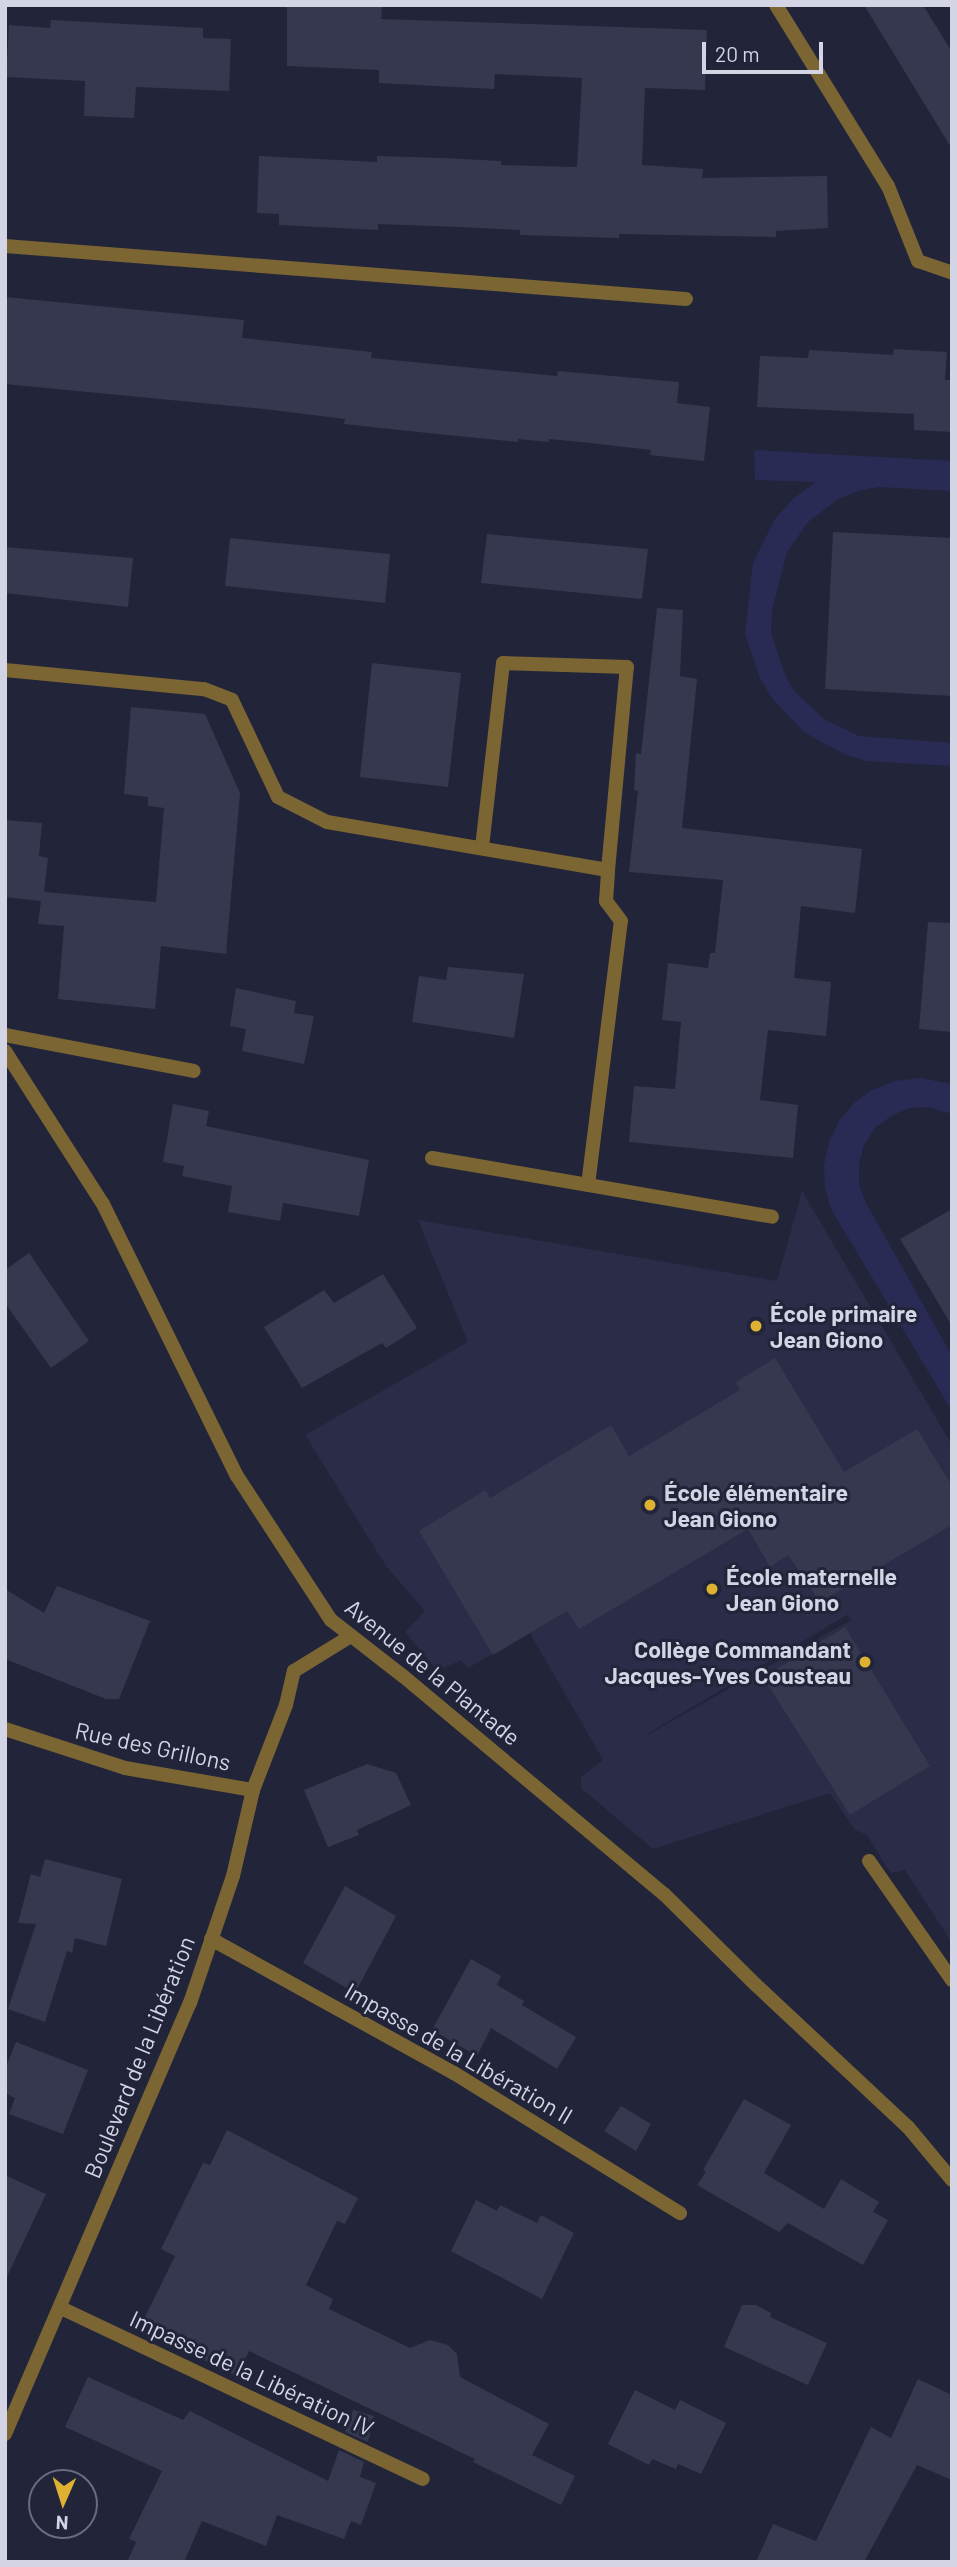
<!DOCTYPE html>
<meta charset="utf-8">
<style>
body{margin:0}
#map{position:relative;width:957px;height:2567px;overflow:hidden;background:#22243a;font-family:Barlow,sans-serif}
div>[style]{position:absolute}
.built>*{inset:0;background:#2a2c48}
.green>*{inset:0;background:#2a2b54}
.building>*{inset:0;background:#36384f}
.pedestrian>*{height:14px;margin:-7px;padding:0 7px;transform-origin:7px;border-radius:7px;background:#7a6533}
.minor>*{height:14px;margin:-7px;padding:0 7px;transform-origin:7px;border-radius:7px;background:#7a6533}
.dots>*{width:19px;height:19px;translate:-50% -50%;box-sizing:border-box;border:4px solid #22243a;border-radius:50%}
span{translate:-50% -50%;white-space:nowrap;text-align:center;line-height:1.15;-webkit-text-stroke:6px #22243a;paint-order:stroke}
.poi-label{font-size:23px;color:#d3d5e4;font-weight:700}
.left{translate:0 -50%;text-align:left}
.right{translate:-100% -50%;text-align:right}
.street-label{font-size:23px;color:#d3d5e4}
.frame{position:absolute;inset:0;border:7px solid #d3d5e4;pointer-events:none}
.north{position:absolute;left:28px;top:2469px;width:70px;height:70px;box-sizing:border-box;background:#22243a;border:2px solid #696b7e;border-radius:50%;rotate:183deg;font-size:19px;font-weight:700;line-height:28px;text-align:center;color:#d3d5e4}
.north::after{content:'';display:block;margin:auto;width:24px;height:32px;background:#deb133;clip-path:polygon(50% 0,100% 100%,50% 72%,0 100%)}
.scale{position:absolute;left:702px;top:42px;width:121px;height:32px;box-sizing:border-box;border:4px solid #d3d5e4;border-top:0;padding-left:9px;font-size:21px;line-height:24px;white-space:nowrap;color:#d3d5e4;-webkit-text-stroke:5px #22243a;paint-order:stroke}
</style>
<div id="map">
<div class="built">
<div style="clip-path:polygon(evenodd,802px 1191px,952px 1445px,952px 1943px,905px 1870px,892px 1873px,887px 1868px,867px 1835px,855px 1830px,830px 1793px,653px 1849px,581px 1788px,581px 1777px,603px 1760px,530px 1633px,468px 1668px,461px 1660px,438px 1671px,405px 1632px,425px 1611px,386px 1566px,305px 1435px,468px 1342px,418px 1220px,777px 1281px,802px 1191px,847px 1615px,851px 1620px,647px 1735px,647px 1734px,847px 1615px)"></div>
</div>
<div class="green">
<div style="clip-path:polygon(754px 450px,952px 461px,952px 491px,878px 487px,858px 491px,838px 499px,808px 522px,787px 552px,772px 610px,771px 633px,785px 675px,795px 692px,824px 719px,859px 736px,952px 743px,952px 766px,866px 761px,844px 754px,804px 732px,772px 698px,760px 678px,745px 634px,753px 563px,775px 519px,794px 498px,816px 482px,755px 480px)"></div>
<div style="clip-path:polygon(920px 1078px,952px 1084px,952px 1114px,929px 1107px,909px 1108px,891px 1116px,875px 1128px,864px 1145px,859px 1164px,859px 1185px,866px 1203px,952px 1356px,952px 1411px,831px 1209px,825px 1188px,824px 1165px,829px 1142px,839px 1121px,854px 1103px,872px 1090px,895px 1081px)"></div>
</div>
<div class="building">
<div style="clip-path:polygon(287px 5px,382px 7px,381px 19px,707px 30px,705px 90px,645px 88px,642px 165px,703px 169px,702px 178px,827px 176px,828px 228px,776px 231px,776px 237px,619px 234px,619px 238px,520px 235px,520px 230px,459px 227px,378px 224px,378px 230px,279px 225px,279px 214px,257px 213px,259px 156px,377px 162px,377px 156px,443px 158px,501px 161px,501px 165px,577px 167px,582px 78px,495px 74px,494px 89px,379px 83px,379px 70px,287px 66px)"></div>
<div style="clip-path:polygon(864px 5px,923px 5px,952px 52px,952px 149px)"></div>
<div style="clip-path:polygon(51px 20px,203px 28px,203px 38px,231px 39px,229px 91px,136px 87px,134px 118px,84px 116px,85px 81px,6px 77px,9px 25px,50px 28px)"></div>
<div style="clip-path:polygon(5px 297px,244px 320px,242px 338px,372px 352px,371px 358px,557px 376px,558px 371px,679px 382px,677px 403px,710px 407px,704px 461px,650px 455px,651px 450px,590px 443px,549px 439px,549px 442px,518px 439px,518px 442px,428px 433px,344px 424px,345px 419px,264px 409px,5px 384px)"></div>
<div style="clip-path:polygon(894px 349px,947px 352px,945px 380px,952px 380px,952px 432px,914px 430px,914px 414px,757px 407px,760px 356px,808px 358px,809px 350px,893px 355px)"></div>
<div style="clip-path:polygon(833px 532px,952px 538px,952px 696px,825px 689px)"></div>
<div style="clip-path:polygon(487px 534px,648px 549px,642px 599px,481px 583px)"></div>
<div style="clip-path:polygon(230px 538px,390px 554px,385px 603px,225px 586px)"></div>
<div style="clip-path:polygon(5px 547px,133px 558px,128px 607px,5px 593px)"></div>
<div style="clip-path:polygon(657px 608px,683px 610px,680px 676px,697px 679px,682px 828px,862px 849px,855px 913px,801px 906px,794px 978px,831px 982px,826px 1036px,768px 1030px,760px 1100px,798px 1105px,793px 1158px,629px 1142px,634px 1086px,675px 1089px,681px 1022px,662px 1020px,668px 963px,708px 968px,710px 953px,715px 953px,723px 880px,629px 872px,638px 791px,634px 790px,636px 753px,641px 754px)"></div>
<div style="clip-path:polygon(372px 663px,461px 673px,448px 787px,360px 777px)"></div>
<div style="clip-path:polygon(131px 707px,205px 714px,240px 793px,226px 954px,161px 946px,155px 1009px,58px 999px,64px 926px,38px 924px,41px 901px,5px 897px,5px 820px,42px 823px,39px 856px,48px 858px,44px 892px,156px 902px,164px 808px,148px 806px,148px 797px,124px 794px)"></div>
<div style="clip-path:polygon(928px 922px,952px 923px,952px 1032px,919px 1029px)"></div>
<div style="clip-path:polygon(448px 967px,524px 974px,514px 1038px,412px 1022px,419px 976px,446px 980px)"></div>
<div style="clip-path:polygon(236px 988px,296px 1001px,294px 1013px,314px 1016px,304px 1064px,242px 1051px,246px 1029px,230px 1026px)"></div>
<div style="clip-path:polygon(173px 1104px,209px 1111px,206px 1126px,369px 1160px,359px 1216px,283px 1203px,280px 1221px,228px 1212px,232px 1186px,182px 1176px,184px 1166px,163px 1162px)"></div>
<div style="clip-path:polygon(952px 1209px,952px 1326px,900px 1239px)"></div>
<div style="clip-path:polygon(29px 1253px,89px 1341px,51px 1368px,5px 1303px,5px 1270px)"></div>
<div style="clip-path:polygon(383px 1274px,417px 1328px,386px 1348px,382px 1343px,302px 1388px,264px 1327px,324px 1290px,334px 1303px)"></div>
<div style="clip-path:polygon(775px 1358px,844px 1472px,917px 1429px,952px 1486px,952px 1525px,820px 1602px,788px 1555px,770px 1567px,748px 1529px,579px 1629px,567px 1611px,493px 1655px,419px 1531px,485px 1490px,490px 1498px,611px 1425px,629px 1456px,740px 1390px,736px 1382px)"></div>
<div style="clip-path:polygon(57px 1586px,150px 1621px,119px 1699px,106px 1699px,5px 1659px,5px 1589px,44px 1613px)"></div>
<div style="clip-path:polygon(845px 1627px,930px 1766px,850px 1815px,763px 1677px)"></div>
<div style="clip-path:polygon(367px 1764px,396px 1773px,411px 1805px,357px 1830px,359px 1835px,328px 1847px,304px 1790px)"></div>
<div style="clip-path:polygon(45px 1859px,122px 1879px,106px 1946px,75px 1938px,72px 1953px,67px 1951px,45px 2022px,8px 2009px,36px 1924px,18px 1923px,31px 1874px,40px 1877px)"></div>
<div style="clip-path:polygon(345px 1886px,396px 1916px,355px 1993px,303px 1963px)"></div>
<div style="clip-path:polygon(471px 1959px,501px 1976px,497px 1985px,524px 2001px,522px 2005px,576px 2037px,557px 2069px,491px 2028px,477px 2056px,432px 2030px)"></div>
<div style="clip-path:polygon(16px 2042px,88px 2070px,63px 2134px,9px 2114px,15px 2098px,5px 2093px,5px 2069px)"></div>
<div style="clip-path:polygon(744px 2099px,791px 2125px,764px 2173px,824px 2209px,841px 2179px,879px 2202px,873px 2212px,888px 2220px,863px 2265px,788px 2223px,779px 2232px,697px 2185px,706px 2172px,703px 2170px)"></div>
<div style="clip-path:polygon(621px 2106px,651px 2124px,636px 2151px,604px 2131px)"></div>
<div style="clip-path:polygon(227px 2130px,358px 2198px,345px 2224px,337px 2221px,306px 2285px,333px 2299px,329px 2309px,410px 2348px,430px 2340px,448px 2345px,457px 2354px,460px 2377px,549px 2424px,532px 2455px,575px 2476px,561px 2505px,473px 2462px,475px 2459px,249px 2351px,237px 2376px,139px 2329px,175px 2256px,161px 2249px,203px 2163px,210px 2165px)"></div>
<div style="clip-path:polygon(5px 2175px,46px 2194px,5px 2281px)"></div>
<div style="clip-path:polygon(476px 2200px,497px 2211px,500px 2205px,537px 2223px,541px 2215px,574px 2233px,542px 2299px,451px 2251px)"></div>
<div style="clip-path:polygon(742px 2305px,756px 2305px,771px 2313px,770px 2317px,827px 2343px,808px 2385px,724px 2347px)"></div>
<div style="clip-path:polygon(88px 2377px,183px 2420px,190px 2411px,328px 2481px,339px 2450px,364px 2462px,360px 2477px,376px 2483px,361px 2525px,351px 2521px,344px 2539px,277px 2515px,266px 2546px,202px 2521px,184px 2562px,127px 2562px,136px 2542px,129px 2539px,162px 2471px,65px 2427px)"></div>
<div style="clip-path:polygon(918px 2379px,952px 2395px,952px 2480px,917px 2465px,864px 2562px,756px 2562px,773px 2524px,816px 2541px,871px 2427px,891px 2438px)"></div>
<div style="clip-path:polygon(635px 2390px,675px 2410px,680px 2400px,726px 2423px,701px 2474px,678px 2464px,676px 2469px,652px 2459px,649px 2465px,608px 2444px)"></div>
<div style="clip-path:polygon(353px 2410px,374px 2416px,368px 2442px,345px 2432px)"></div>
</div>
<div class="pedestrian">
<div style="left:869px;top:1861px;width:145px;rotate:55.1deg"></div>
</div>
<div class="minor">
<div style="left:776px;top:5px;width:213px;rotate:58.3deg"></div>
<div style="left:888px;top:186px;width:81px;rotate:68.2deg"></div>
<div style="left:918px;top:261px;width:36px;rotate:19deg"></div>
<div style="left:5px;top:246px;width:683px;rotate:4.45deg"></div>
<div style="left:5px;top:670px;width:200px;rotate:5.5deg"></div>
<div style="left:204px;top:689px;width:30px;rotate:21deg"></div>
<div style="left:232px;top:700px;width:107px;rotate:64.6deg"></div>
<div style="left:278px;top:797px;width:55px;rotate:27deg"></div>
<div style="left:327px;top:822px;width:285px;rotate:9.7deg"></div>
<div style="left:608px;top:870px;width:204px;rotate:-84.7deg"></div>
<div style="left:627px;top:667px;width:124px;rotate:-178.2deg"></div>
<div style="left:503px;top:663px;width:185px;rotate:96.5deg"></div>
<div style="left:5px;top:1035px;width:192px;rotate:10.8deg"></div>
<div style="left:5px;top:1051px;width:182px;rotate:57.4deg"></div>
<div style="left:103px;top:1204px;width:303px;rotate:63.8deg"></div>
<div style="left:237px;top:1476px;width:172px;rotate:56.9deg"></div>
<div style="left:331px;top:1620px;width:91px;rotate:37.9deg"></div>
<div style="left:403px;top:1676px;width:340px;rotate:39.9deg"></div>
<div style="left:664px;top:1894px;width:129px;rotate:44.7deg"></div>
<div style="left:756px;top:1985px;width:208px;rotate:43.1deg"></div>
<div style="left:908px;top:2127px;width:69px;rotate:50.3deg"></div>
<div style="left:432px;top:1158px;width:345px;rotate:9.8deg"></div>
<div style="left:588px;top:1185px;width:266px;rotate:-82.9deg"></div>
<div style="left:621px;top:921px;width:25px;rotate:-127deg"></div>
<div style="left:606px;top:901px;width:31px;rotate:-86deg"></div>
<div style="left:5px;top:1729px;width:126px;rotate:18deg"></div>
<div style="left:125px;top:1768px;width:130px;rotate:9.8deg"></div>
<div style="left:211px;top:1939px;width:277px;rotate:28.9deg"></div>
<div style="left:454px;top:2073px;width:266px;rotate:31.8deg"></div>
<div style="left:61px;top:2308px;width:400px;rotate:25.3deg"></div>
<div style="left:5px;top:2434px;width:469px;rotate:-66.8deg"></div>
<div style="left:190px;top:2003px;width:134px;rotate:-71.3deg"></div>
<div style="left:233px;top:1876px;width:88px;rotate:-76.9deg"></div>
<div style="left:253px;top:1790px;width:91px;rotate:-68.8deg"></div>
<div style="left:286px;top:1705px;width:35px;rotate:-77deg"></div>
<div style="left:294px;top:1671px;width:67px;rotate:-31.6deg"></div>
</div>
<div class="dots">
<div style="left:756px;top:1326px;background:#deb133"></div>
<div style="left:650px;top:1505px;background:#deb133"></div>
<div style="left:712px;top:1589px;background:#deb133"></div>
<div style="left:865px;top:1662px;background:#deb133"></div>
</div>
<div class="poi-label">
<span class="left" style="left:770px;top:1326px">École primaire<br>Jean Giono</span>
<span class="left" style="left:664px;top:1505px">École élémentaire<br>Jean Giono</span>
<span class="left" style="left:726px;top:1589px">École maternelle<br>Jean Giono</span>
<span class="right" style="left:851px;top:1662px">Collège Commandant<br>Jacques-Yves Cousteau</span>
</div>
<div class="street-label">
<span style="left:433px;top:1672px;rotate:39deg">Avenue de la Plantade</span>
<span style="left:153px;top:1746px;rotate:12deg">Rue des Grillons</span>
<span style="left:459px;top:2053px;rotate:30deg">Impasse de la Libération II</span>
<span style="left:139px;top:2057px;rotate:-68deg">Boulevard de la Libération</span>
<span style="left:252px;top:2373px;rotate:25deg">Impasse de la Libération IV</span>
</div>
<div class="frame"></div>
<div class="north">N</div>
<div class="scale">20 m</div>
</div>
